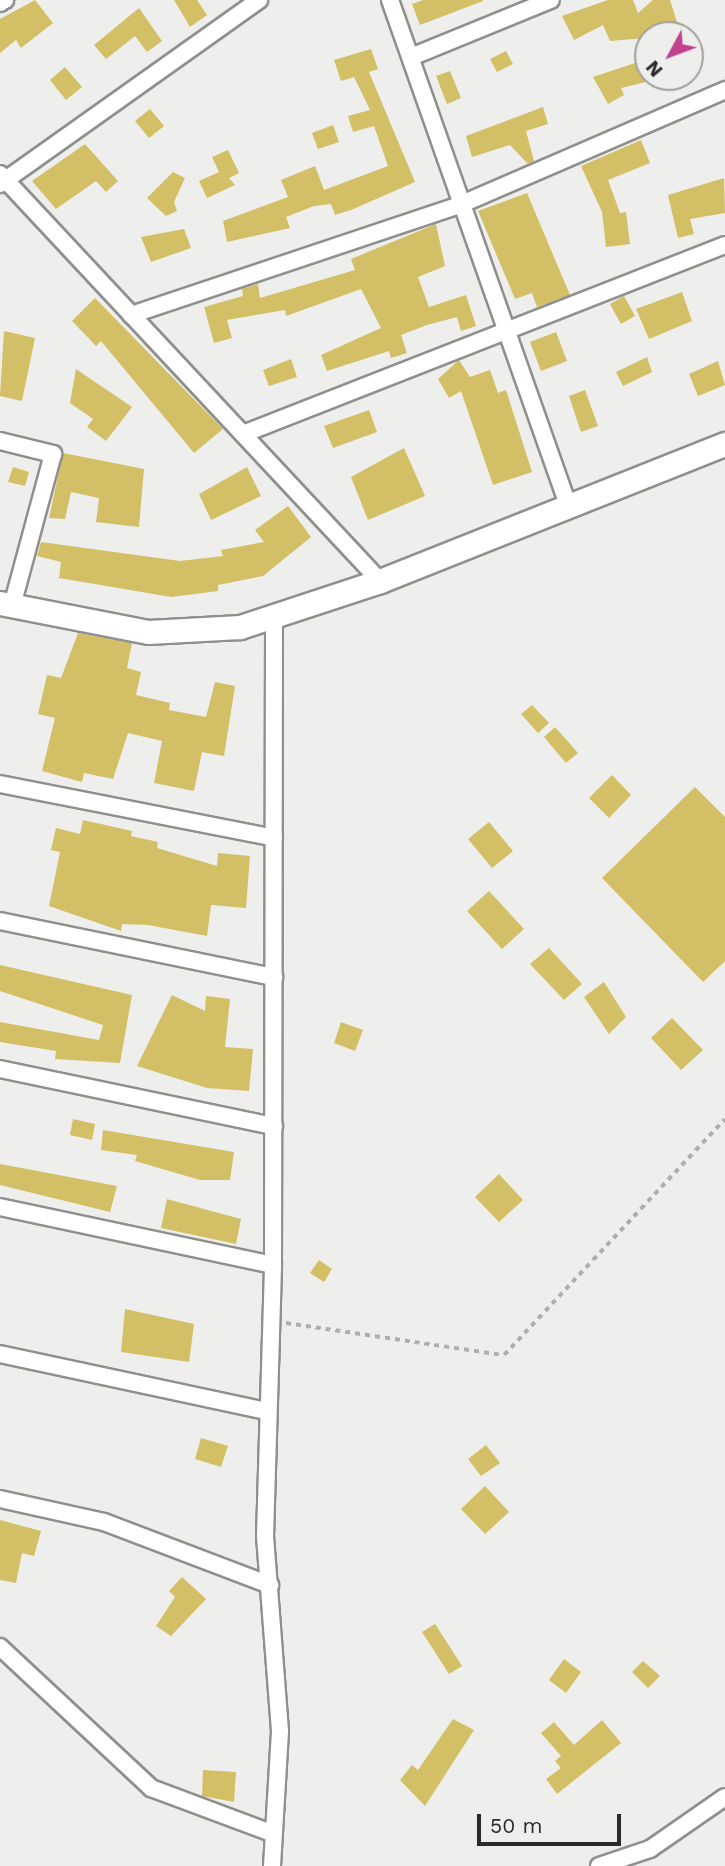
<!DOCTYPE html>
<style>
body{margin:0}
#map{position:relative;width:725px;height:1866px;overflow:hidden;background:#eeefec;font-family:"Work Sans",sans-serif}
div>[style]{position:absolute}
.building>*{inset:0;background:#d3bf65}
.path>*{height:3.5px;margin-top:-1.75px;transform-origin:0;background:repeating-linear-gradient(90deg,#aeafac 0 5px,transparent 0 10px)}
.roads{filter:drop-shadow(2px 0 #8e908d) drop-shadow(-2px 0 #8e908d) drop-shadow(0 2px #8e908d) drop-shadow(0 -2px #8e908d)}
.street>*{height:16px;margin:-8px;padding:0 8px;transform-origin:8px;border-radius:8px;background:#fff}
.secondary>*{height:23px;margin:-11.5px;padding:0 11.5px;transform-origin:11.5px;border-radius:11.5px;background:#fff}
span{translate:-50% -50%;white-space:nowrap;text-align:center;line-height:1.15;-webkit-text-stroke:5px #eeefec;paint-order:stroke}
.north{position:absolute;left:634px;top:21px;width:70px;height:70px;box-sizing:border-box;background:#eeefec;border:2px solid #a0a19e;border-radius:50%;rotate:229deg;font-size:19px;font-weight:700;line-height:28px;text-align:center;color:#2a2b29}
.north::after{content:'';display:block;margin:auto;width:24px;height:32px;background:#c2428d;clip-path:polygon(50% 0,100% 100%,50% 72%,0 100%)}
.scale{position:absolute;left:477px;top:1814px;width:144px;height:32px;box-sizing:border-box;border:4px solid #2a2b29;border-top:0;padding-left:9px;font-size:21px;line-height:24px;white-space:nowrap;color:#2a2b29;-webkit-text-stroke:5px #eeefec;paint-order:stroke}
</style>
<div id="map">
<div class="building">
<div style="clip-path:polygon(35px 0,53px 23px,21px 48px,16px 40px,0 53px,0 19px)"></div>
<div style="clip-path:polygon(174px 0,197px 0,207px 15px,190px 27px)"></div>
<div style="clip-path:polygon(423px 0,483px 0,483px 1px,420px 25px,412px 4px)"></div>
<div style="clip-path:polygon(608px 0,633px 0,638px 13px,653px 0,670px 0,681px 35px,610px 41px,603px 25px,574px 40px,562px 16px)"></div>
<div style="clip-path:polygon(139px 8px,162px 41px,147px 52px,135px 36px,106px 59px,94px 45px)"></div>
<div style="clip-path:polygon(371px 49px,378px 69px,369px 72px,415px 182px,351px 210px,335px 215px,331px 204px,314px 206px,286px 217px,290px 228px,227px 242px,223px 221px,288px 197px,281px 180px,315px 166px,324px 190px,388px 166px,374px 126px,353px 132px,348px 116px,370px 110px,354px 77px,341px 81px,334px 60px)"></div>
<div style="clip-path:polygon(506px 51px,513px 64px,497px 72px,490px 59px)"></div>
<div style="clip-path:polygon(641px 61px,646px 82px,621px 88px,624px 95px,608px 104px,593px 77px)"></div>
<div style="clip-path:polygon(65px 67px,82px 87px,66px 100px,50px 80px)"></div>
<div style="clip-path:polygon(450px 71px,461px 98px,447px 104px,436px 76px)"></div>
<div style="clip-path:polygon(543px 107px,548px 124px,526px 131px,534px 161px,528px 164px,510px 145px,472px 157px,466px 136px)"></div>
<div style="clip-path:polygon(150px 109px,164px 126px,149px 138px,135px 121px)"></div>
<div style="clip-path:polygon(333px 125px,339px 142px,318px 149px,312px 133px)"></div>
<div style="clip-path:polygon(641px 140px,650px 163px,608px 180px,620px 213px,626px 212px,630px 244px,606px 247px,602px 212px,581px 166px)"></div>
<div style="clip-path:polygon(85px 144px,118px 181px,106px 192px,96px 181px,56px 209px,32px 181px)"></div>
<div style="clip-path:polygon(228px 150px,239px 173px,229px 178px,235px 185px,207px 198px,199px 181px,219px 172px,212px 157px)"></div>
<div style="clip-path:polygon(173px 172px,185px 178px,174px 202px,177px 211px,166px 216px,147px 198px)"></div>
<div style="clip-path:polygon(724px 178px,725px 213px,690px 219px,694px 234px,678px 238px,668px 195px)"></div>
<div style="clip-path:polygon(527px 193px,570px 295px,537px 307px,532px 293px,515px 299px,478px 211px)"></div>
<div style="clip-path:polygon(436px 224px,445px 266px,418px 277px,429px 307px,466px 295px,476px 326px,461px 331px,457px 317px,427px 325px,401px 335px,407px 353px,391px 358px,389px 351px,327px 371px,321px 355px,381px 328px,361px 289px,286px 316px,285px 310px,227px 320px,232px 338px,214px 343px,204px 307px,243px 296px,242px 289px,258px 284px,260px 298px,355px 270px,351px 259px)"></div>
<div style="clip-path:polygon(184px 229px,191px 248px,151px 262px,141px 237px)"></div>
<div style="clip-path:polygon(682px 292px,692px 321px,649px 339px,636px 309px)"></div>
<div style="clip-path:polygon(624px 296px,635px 316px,621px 324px,610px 304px)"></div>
<div style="clip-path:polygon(95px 298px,223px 429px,194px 453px,101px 341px,96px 346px,72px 321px)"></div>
<div style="clip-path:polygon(4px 331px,35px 338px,22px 401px,0 396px)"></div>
<div style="clip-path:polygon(556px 332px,567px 361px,541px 371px,530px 342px)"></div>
<div style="clip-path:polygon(647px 357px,652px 372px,623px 386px,616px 372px)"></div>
<div style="clip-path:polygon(291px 359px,297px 377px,269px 386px,263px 370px)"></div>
<div style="clip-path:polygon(459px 360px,470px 377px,490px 370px,498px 393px,506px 390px,532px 472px,493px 485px,461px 391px,449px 398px,438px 379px)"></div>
<div style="clip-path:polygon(718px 361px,725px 385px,698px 396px,689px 374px)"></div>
<div style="clip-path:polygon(76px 369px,132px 407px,106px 441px,87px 427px,93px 419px,70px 403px)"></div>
<div style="clip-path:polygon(585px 390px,598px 426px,581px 432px,569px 396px)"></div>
<div style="clip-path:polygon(369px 410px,377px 432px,333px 448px,324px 426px)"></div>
<div style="clip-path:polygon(404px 448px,425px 496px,368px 520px,351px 477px)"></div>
<div style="clip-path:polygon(63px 453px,144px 469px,139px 527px,96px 522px,99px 498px,71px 492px,65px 519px,49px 518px)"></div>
<div style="clip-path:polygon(13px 467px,29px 472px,25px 486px,8px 482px)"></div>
<div style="clip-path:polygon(247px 467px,261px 496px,211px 520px,199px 494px)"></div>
<div style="clip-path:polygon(288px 506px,311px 537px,263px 576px,218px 585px,218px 591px,171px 597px,59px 578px,61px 562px,37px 556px,41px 542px,180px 561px,223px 556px,221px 550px,264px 542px,255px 530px)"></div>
<div style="clip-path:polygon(78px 633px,132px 643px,127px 668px,141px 672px,136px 695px,170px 703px,169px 710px,206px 717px,215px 682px,235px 686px,224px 756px,202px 752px,194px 791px,154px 783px,162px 741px,128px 733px,113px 779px,84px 773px,82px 782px,42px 771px,55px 718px,38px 714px,47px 675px,61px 678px)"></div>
<div style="clip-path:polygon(532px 705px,549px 723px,538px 733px,521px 714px)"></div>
<div style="clip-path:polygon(555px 727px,578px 753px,566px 763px,544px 737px)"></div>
<div style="clip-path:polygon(612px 775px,631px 795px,609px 818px,589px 798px)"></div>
<div style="clip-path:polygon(695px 787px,725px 817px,725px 961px,703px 982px,602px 878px)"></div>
<div style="clip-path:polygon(83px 820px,132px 831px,131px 836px,158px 842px,157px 848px,217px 866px,218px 853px,250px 856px,246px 908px,211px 905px,207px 936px,148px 925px,122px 924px,121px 931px,49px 906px,60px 852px,51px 850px,56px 828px,80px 834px)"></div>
<div style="clip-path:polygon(489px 822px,513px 851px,492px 868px,468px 839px)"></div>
<div style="clip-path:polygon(489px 891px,524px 929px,502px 949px,467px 911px)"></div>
<div style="clip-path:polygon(549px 948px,582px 984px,564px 1000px,530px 964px)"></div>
<div style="clip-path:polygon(0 965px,132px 995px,120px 1063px,55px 1059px,56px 1051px,0 1042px,0 1022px,99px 1040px,103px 1025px,0 991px)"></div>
<div style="clip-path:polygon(604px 982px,626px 1017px,609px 1034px,584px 997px)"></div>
<div style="clip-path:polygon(172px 995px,205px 1011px,206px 996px,230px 999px,225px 1047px,253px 1049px,249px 1091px,207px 1088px,137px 1066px)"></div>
<div style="clip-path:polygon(672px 1018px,703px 1050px,681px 1070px,651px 1038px)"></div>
<div style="clip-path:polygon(341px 1022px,363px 1030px,355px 1051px,334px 1043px)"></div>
<div style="clip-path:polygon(73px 1119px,95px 1124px,92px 1140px,70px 1135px)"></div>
<div style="clip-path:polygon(103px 1130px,234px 1152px,230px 1180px,200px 1180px,135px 1161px,137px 1155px,101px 1150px)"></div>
<div style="clip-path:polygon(0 1164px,117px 1186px,110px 1212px,0 1185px)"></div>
<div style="clip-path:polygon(499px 1174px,523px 1200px,499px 1222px,475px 1197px)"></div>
<div style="clip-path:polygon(167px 1199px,241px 1219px,236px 1244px,161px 1228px)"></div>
<div style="clip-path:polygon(319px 1260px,332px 1269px,324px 1282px,310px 1273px)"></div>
<div style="clip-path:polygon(125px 1309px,194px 1324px,189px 1362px,121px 1352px)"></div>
<div style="clip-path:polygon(201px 1438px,228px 1446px,221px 1467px,195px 1459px)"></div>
<div style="clip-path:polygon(486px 1445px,500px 1463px,481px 1476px,468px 1459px)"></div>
<div style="clip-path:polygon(485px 1486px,509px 1512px,485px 1534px,461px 1509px)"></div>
<div style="clip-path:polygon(0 1520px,41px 1531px,34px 1556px,22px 1553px,16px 1583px,0 1580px)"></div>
<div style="clip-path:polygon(182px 1577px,206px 1599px,171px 1636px,156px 1626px,175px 1597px,169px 1591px)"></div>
<div style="clip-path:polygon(435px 1624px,462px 1666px,449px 1674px,422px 1632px)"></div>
<div style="clip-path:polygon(564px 1659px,581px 1672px,566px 1693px,549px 1680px)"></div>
<div style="clip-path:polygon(643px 1661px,660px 1676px,648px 1688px,632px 1672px)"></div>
<div style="clip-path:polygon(453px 1719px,474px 1730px,425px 1806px,400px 1780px,412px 1765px,418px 1770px)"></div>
<div style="clip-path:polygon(602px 1720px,621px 1743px,557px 1794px,546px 1779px,561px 1768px,555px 1761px,561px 1756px,541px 1733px,554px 1722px,574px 1745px)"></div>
<div style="clip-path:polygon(203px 1770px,236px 1772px,234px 1802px,202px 1796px)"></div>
</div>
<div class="path">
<div style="left:286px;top:1323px;width:220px;rotate:8.4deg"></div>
<div style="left:504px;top:1355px;width:323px;rotate:-46.9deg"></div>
</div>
<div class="roads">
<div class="street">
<div style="left:390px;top:0;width:535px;rotate:70.58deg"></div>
<div style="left:0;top:3px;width:6px;rotate:-31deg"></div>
<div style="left:411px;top:57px;width:151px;rotate:-22.2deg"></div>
<div style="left:0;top:174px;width:557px;rotate:46.96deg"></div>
<div style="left:0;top:184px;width:318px;rotate:-35.4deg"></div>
<div style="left:131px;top:315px;width:349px;rotate:-18.5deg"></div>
<div style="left:462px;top:204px;width:287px;rotate:-23.4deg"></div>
<div style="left:243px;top:434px;width:518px;rotate:-21.41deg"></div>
<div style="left:0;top:441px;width:55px;rotate:13.8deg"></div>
<div style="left:53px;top:454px;width:157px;rotate:105.1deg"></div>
<div style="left:0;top:784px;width:279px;rotate:11.1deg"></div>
<div style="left:0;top:921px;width:280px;rotate:11.6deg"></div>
<div style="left:0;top:1069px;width:280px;rotate:11.8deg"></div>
<div style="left:0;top:1207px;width:279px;rotate:12deg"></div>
<div style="left:0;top:1354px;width:272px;rotate:12.1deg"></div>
<div style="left:0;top:1499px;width:107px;rotate:12.5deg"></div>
<div style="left:104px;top:1522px;width:178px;rotate:20.8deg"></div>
<div style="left:0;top:1647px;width:207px;rotate:43deg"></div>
<div style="left:151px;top:1788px;width:131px;rotate:20.5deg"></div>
<div style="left:272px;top:1866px;width:135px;rotate:-86.6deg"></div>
<div style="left:280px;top:1731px;width:195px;rotate:-94.4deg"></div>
<div style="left:265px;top:1537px;width:272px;rotate:-88.3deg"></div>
<div style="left:273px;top:1265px;width:649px;rotate:-89.91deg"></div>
<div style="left:599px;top:1866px;width:54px;rotate:-18.4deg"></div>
<div style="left:650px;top:1849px;width:91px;rotate:-34.7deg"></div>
</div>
<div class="secondary">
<div style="left:0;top:603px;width:151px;rotate:11.1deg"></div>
<div style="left:148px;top:632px;width:92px;rotate:-3.1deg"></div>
<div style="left:240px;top:627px;width:147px;rotate:-18.2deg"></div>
<div style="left:380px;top:581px;width:371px;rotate:-21.7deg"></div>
</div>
</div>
<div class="north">N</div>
<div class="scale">50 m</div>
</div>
